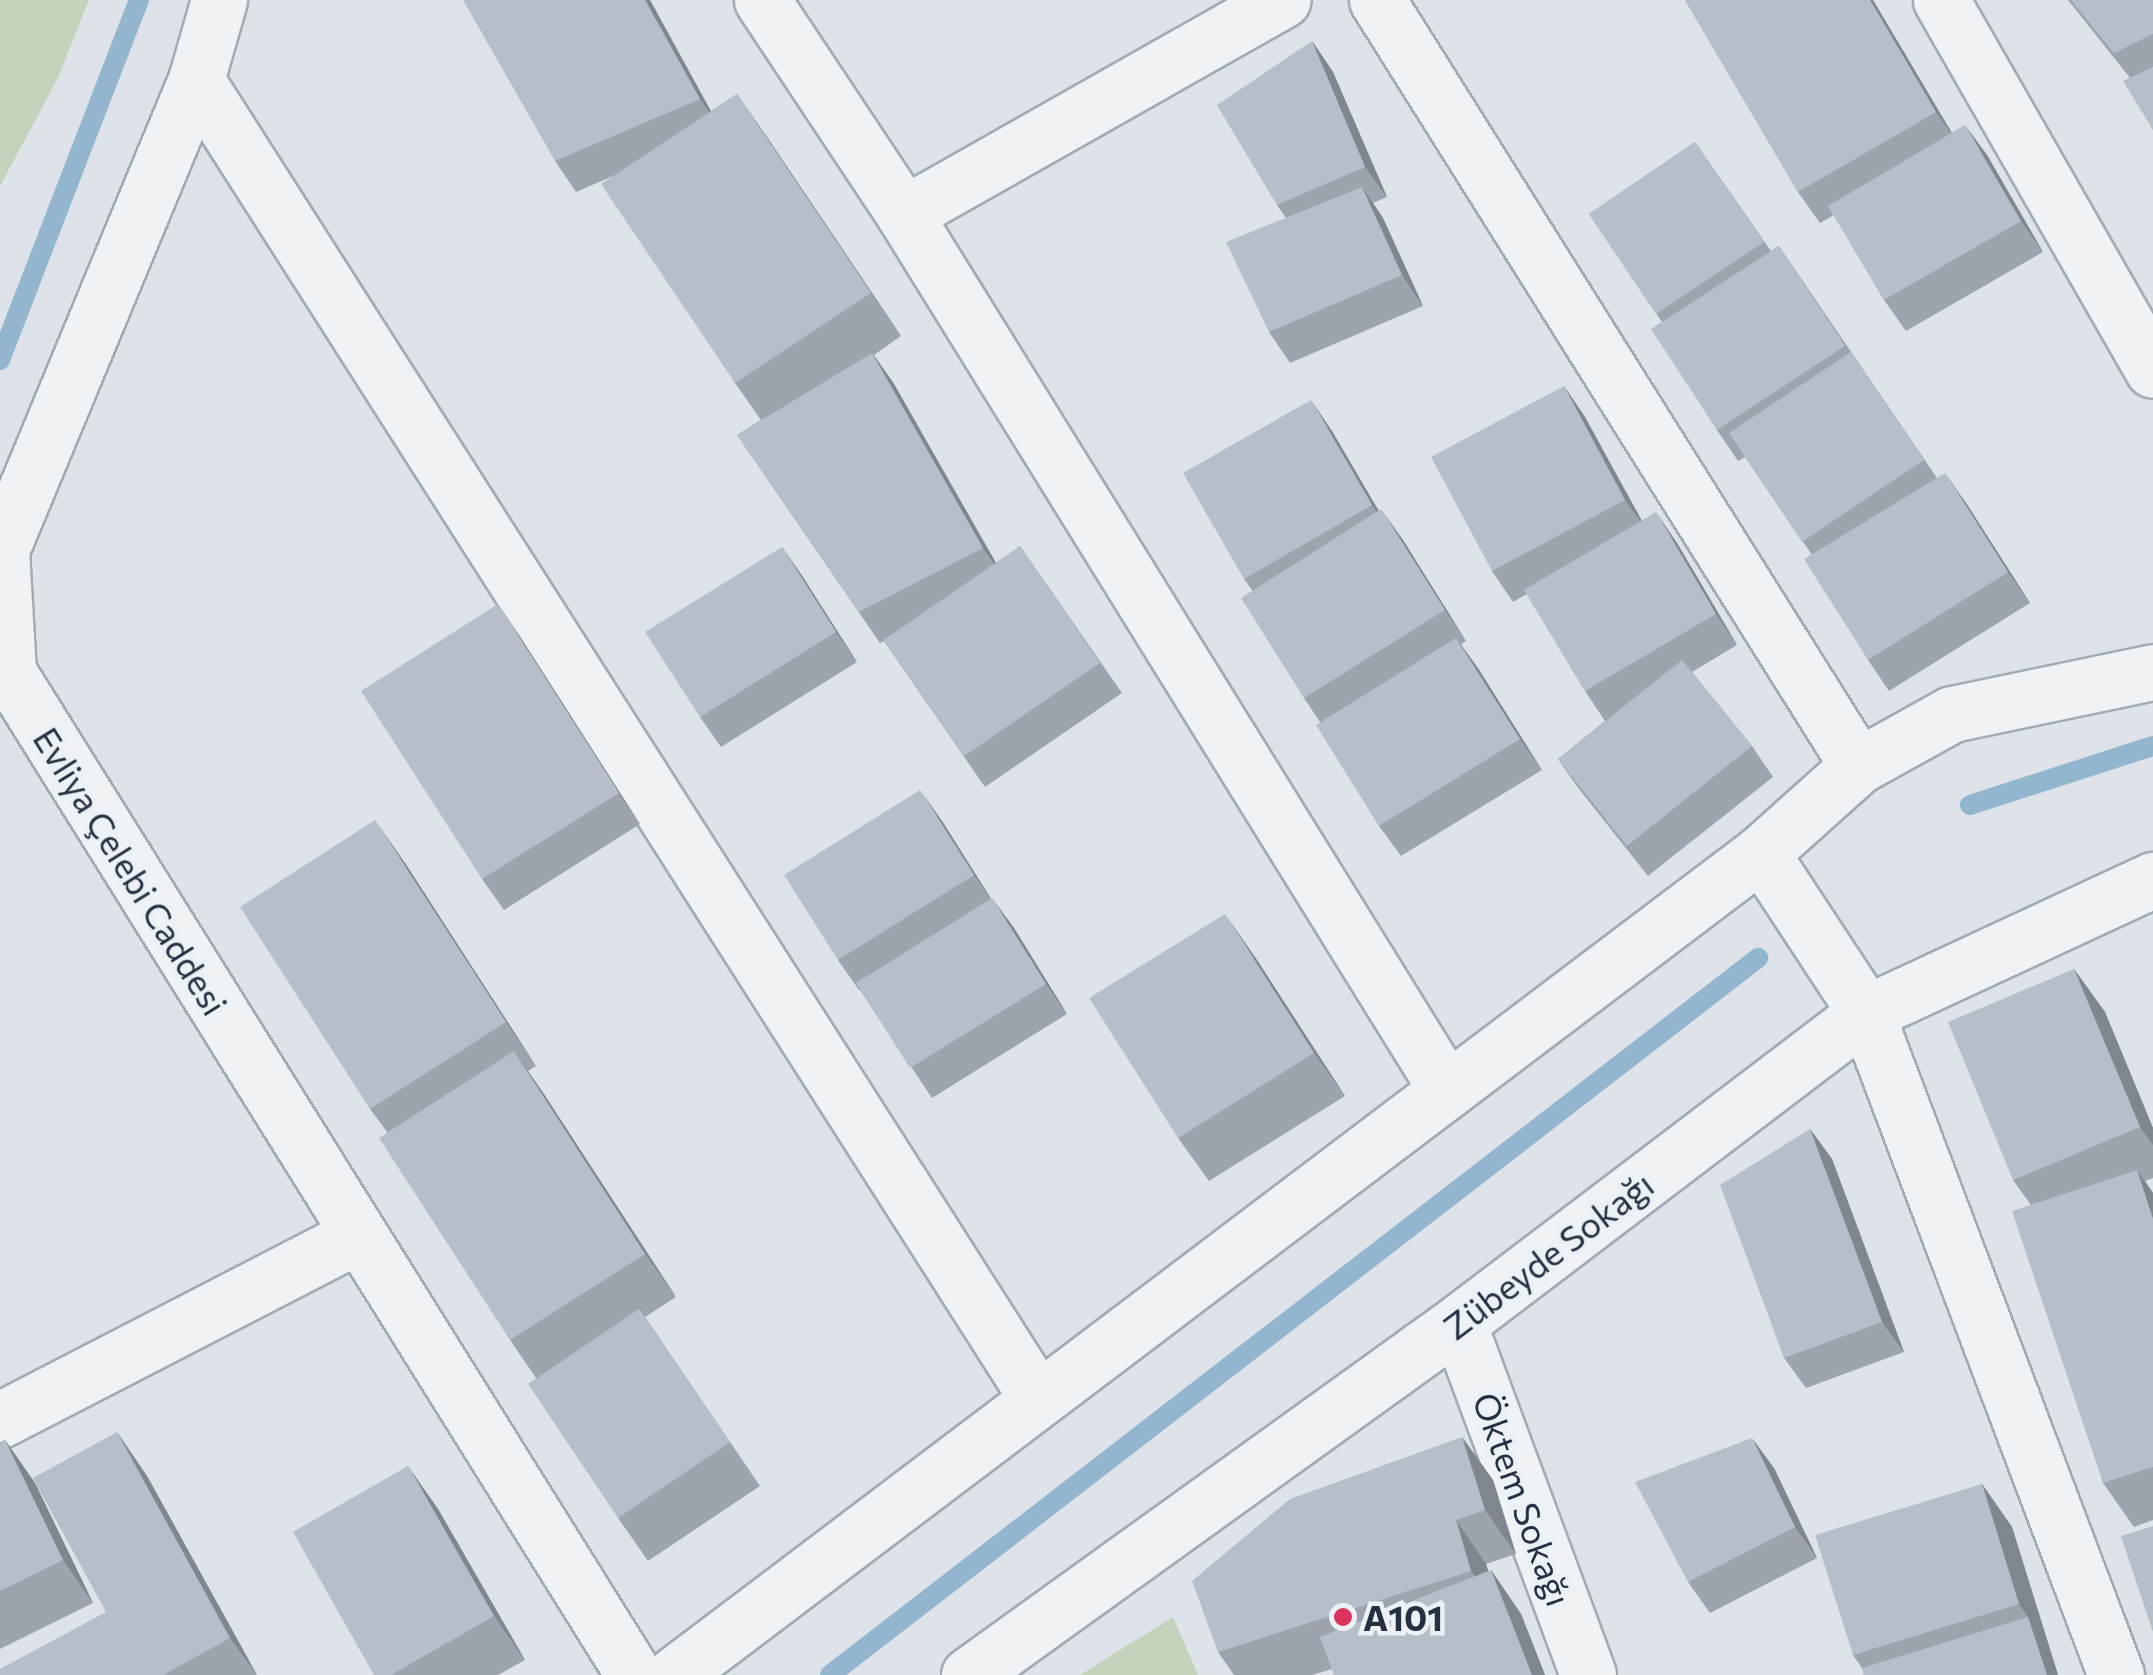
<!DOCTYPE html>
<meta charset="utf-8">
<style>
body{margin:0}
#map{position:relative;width:2153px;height:1675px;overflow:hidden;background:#dde3e9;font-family:Commissioner,sans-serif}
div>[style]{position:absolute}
.green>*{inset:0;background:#c5d3bd}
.stream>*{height:20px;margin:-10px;padding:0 10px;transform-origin:10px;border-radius:10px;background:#93b5cd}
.roads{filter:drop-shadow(2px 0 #a2aab3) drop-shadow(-2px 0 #a2aab3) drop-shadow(0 2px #a2aab3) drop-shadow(0 -2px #a2aab3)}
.street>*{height:55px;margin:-27.5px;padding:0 27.5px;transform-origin:27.5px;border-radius:27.5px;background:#f0f3f6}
.wall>*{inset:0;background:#9da4ad}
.shaded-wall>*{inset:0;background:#7f868d}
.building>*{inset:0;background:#b6bfc9}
.dots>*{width:28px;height:28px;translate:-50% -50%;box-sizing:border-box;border:5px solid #ecf1f6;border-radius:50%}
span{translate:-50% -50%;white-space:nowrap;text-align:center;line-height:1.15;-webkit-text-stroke:9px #ecf1f6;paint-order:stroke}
.street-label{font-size:35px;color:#253141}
.poi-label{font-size:35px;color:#253141;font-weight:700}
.left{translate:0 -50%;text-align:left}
</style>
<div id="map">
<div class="green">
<div style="clip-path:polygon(0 0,89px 0,58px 78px,0 186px)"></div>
<div style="clip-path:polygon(1173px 1617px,1198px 1675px,1080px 1675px)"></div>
</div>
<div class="stream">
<div style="left:0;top:360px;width:386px;rotate:-68.9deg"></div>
<div style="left:1970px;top:805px;width:192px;rotate:-17.9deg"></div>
<div style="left:830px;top:1675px;width:1173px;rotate:-37.69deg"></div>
</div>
<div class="roads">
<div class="street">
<div style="left:219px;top:0;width:83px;rotate:106deg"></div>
<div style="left:196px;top:80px;width:509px;rotate:112.53deg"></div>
<div style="left:1px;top:550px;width:122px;rotate:86.7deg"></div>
<div style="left:8px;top:672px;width:1182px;rotate:58.03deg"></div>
<div style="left:762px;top:0;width:257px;rotate:56.4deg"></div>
<div style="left:904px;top:214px;width:1031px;rotate:58.21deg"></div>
<div style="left:1377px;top:0;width:904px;rotate:57.87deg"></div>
<div style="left:1941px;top:0;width:426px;rotate:60.2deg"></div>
<div style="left:196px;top:80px;width:1565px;rotate:57.45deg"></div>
<div style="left:904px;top:214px;width:435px;rotate:-29.5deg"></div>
<div style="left:1761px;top:853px;width:191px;rotate:56.7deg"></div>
<div style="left:1866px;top:1013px;width:708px;rotate:69.31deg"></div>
<div style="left:1458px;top:1323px;width:375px;rotate:69.7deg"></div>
<div style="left:0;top:1420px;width:403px;rotate:-27.3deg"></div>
<div style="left:674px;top:1675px;width:1363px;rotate:-37.1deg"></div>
<div style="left:1761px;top:853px;width:130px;rotate:-41.9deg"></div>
<div style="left:1858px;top:766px;width:107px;rotate:-29deg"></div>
<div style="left:1952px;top:714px;width:205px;rotate:-11.8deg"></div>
<div style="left:969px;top:1675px;width:603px;rotate:-35.75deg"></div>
<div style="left:1458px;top:1323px;width:512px;rotate:-37.23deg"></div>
<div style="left:1866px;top:1013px;width:316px;rotate:-24.9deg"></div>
</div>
</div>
<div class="wall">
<div style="clip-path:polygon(650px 0,711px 111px,737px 94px,901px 336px,874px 355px,894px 384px,996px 563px,1020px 546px,1122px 693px,985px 787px,884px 641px,880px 643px,737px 435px,761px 420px,735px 383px,613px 176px,576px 192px,555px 161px)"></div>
<div style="clip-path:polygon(1685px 0,1873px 0,1952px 133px,1987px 155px,2043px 252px,1906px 331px,1884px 300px,1834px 215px,1820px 223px,1798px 192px)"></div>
<div style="clip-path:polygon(2068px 0,2153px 0,2153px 130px,2130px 78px)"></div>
<div style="clip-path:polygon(1312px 41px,1333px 72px,1387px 197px,1373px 203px,1383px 218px,1423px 306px,1290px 363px,1269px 332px,1286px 218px,1277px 205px)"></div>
<div style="clip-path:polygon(1695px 142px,1771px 251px,1779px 246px,1937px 478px,1966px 503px,2030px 603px,1889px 691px,1868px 660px,1812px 555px,1745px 457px,1738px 461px,1717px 430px,1662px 322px,1589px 214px)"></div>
<div style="clip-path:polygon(1564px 386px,1585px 417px,1641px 521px,1677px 543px,1737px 645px,1692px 672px,1752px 746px,1773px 777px,1648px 876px,1579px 789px,1558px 759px,1605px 721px,1585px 691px,1527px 594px,1513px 602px,1492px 571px)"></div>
<div style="clip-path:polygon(1332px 431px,1379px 511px,1403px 540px,1466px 641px,1461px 644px,1542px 770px,1401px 856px,1379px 826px,1320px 722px,1304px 698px,1252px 590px,1244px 579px)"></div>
<div style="clip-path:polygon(782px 547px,857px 662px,721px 747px,700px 717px)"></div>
<div style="clip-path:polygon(519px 635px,640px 824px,504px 910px,482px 879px)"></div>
<div style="clip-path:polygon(942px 821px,991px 899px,1014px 928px,1067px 1014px,932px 1098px,860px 990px,859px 990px,838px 960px)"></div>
<div style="clip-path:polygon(405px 863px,536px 1066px,528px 1071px,676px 1297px,645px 1317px,760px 1486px,648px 1561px,618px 1518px,536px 1378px,510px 1340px,387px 1132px,370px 1109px)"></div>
<div style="clip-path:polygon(1255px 957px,1345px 1096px,1209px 1181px,1178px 1138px)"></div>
<div style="clip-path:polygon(2074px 969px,2105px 1012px,2153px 1128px,2153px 1178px,2145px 1181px,2153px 1193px,2153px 1520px,2134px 1527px,2103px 1483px,2031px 1205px,2013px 1180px)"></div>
<div style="clip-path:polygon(1810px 1129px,1832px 1159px,1904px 1352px,1806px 1388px,1784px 1358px)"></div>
<div style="clip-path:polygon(117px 1432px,147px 1476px,257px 1675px,0 1675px,106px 1612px)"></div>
<div style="clip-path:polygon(1462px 1437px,1493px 1480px,1516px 1554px,1486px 1564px,1488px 1571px,1491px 1570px,1521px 1614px,1545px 1675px,1334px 1675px,1332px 1669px,1312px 1675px,1234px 1675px,1218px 1652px)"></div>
<div style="clip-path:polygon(5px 1440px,35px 1483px,93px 1603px,0 1649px,0 1442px)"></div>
<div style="clip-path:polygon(1774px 1468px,1817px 1558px,1710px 1613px,1688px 1582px)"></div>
<div style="clip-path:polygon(1982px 1484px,2012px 1527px,2058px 1675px,1864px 1675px,1862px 1668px,1853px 1655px)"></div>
<div style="clip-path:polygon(438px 1509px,525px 1660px,498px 1675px,374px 1675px)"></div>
</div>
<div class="shaded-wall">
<div style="clip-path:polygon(645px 0,650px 0,721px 130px,700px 99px)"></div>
<div style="clip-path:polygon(1870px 0,1873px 0,1957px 142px,1936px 112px)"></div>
<div style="clip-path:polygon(1312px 41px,1333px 72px,1387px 197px,1365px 167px)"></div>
<div style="clip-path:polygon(737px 94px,767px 137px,901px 336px,871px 293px)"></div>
<div style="clip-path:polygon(1965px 125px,1987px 155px,2043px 252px,2021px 221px)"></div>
<div style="clip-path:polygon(1362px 187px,1383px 218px,1423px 306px,1402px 275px)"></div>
<div style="clip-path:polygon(872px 353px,894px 384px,1005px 579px,983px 548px)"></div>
<div style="clip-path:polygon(1564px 386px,1585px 417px,1647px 530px,1625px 500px)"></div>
<div style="clip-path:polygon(1311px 400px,1332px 431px,1393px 536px,1372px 505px)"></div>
<div style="clip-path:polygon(1945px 473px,1966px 503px,2030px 603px,2008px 572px)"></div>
<div style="clip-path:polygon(1381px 509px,1403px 540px,1466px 641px,1445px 610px)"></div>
<div style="clip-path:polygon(1656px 512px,1677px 543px,1737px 645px,1716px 614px)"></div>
<div style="clip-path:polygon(782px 547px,803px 577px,857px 662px,836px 632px)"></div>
<div style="clip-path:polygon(498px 604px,519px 635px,640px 824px,619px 793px)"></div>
<div style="clip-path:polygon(1456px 638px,1478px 668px,1542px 770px,1520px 739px)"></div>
<div style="clip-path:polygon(920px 790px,942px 821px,995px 905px,974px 875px)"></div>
<div style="clip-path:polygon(375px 820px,405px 863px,536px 1066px,506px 1022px)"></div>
<div style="clip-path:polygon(992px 898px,1014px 928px,1067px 1014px,1046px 984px)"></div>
<div style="clip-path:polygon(1225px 914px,1255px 957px,1345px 1096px,1314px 1053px)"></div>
<div style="clip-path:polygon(2074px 969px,2105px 1012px,2153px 1128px,2153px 1145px,2140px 1127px)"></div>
<div style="clip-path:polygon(514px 1051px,544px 1094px,676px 1297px,645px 1254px)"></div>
<div style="clip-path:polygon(1810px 1129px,1832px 1159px,1904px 1352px,1882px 1322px)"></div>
<div style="clip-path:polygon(2137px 1170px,2153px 1193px,2153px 1219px)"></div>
<div style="clip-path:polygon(117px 1432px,147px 1476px,257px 1675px,230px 1638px)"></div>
<div style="clip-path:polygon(1462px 1437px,1493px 1480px,1516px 1554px,1485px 1510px)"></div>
<div style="clip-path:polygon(1752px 1438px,1774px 1468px,1817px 1558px,1795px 1527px)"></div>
<div style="clip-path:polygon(5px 1440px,35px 1483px,93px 1603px,63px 1560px)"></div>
<div style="clip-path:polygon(408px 1466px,438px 1509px,525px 1660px,494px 1616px)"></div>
<div style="clip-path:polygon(1982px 1484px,2012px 1527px,2058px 1675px,2047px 1675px,2028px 1617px,2019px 1604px)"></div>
<div style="clip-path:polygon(1456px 1520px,1486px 1564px,1502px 1614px,1471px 1571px)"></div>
<div style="clip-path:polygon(1491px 1570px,1521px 1614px,1545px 1675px,1532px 1675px)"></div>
</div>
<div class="building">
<div style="clip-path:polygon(463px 0,645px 0,700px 99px,555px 161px)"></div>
<div style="clip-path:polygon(1685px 0,1870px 0,1936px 112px,1798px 192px)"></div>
<div style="clip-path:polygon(2071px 0,2153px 0,2153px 34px,2114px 53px)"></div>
<div style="clip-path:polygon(1312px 41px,1365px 167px,1277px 205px,1217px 105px)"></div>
<div style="clip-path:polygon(2153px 67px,2153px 130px,2123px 81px)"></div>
<div style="clip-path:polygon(737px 94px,871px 293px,735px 383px,601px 184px)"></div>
<div style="clip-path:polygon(1965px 125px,2021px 221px,1884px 300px,1828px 206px)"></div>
<div style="clip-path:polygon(1695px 142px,1764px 242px,1656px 314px,1589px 214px)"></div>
<div style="clip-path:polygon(1362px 187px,1402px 275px,1269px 332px,1226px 242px)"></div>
<div style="clip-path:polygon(1779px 246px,1845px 346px,1717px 430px,1651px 329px)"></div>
<div style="clip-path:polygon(1851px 352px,1924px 460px,1802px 542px,1729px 433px)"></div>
<div style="clip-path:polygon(872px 353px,983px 548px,859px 612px,737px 435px)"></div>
<div style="clip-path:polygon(1564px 386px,1625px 500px,1492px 571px,1431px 457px)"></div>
<div style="clip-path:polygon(1311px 400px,1372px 505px,1244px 579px,1183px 473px)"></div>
<div style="clip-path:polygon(1945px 473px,2008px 572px,1868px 660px,1804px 559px)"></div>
<div style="clip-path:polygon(1381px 509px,1445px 610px,1304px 698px,1241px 598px)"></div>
<div style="clip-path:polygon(1656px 512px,1716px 614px,1585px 691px,1524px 590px)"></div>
<div style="clip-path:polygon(1020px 546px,1100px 663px,964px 756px,884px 640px)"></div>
<div style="clip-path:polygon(782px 547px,836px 632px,700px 717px,645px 632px)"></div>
<div style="clip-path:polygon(498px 604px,619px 793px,482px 879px,361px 691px)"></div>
<div style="clip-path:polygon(1456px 638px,1520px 739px,1379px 826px,1316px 725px)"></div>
<div style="clip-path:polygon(1682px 660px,1752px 746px,1627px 846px,1558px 759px)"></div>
<div style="clip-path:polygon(920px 790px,974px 875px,838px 960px,784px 875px)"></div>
<div style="clip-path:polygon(375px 820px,506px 1022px,370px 1109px,240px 907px)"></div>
<div style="clip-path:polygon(992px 898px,1046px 984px,910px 1068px,856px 983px)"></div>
<div style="clip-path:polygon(1225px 914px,1314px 1053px,1178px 1138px,1089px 998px)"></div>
<div style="clip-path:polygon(2074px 969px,2140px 1127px,2013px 1180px,1948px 1022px)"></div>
<div style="clip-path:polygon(514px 1051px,645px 1254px,510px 1340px,379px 1138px)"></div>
<div style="clip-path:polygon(1810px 1129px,1882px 1322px,1784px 1358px,1720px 1185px)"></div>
<div style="clip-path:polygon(2137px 1170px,2153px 1219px,2153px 1467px,2103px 1483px,2012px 1211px)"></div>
<div style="clip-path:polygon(639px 1309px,730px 1442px,618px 1518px,528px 1384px)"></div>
<div style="clip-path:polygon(117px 1432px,230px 1638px,163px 1675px,0 1675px,0 1669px,106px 1612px,33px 1478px)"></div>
<div style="clip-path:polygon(1462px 1437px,1485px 1510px,1456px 1520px,1471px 1571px,1218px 1652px,1192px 1581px,1290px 1499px)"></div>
<div style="clip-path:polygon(1752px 1438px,1795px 1527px,1688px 1582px,1635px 1482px)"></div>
<div style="clip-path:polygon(5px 1440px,63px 1560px,0 1591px,0 1442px)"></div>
<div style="clip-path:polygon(408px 1466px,494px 1616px,391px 1675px,374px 1675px,293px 1532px)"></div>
<div style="clip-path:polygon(1982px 1484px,2019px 1604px,1853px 1655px,1815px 1535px)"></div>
<div style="clip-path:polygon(2153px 1526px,2153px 1632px,2121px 1536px)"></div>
<div style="clip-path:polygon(1491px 1570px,1532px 1675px,1334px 1675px,1320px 1637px)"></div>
<div style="clip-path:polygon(2028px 1617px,2047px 1675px,1864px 1675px,1862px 1668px)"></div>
</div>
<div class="dots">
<div style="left:1343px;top:1617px;background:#dc335c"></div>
</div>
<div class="street-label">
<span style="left:131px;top:871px;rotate:58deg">Evliya Çelebi Caddesi</span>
<span style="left:1548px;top:1255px;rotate:-37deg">Zübeyde Sokağı</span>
<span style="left:1523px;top:1499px;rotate:70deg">Öktem Sokağı</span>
</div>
<div class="poi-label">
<span class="left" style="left:1363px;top:1617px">A101</span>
</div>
</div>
